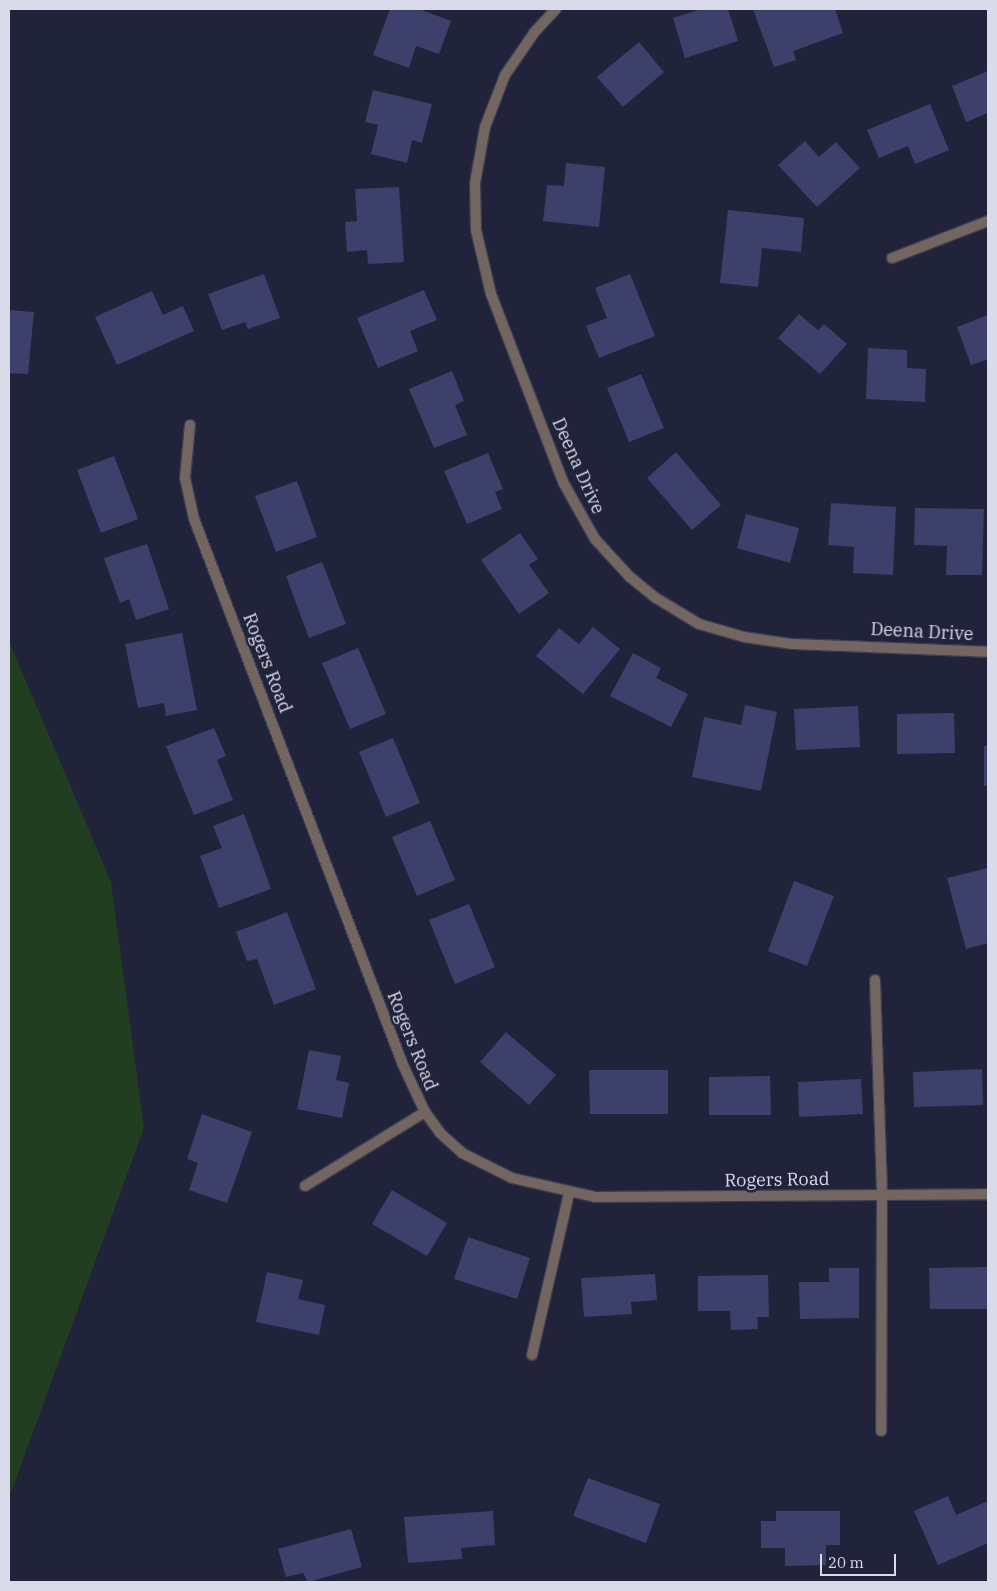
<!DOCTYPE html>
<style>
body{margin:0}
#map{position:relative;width:997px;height:1591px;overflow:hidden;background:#21233a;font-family:"IBM Plex Serif",serif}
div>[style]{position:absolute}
.green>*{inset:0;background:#223e21}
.building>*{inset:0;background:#3c406b}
.roads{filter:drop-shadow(1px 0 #3b3d53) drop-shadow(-1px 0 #3b3d53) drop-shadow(0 1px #3b3d53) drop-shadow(0 -1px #3b3d53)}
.lane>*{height:10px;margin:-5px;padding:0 5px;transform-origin:5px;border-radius:5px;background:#736560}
.street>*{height:10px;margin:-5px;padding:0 5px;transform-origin:5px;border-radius:5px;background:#736560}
span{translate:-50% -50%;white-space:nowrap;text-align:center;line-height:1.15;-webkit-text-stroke:5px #21233a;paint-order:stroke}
.street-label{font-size:18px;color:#d9dbeb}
.frame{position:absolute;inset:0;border:10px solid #d9dbeb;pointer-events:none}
.scale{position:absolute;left:820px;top:1554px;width:76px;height:22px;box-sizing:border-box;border:2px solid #d9dbeb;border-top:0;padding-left:6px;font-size:15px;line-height:18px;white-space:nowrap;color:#d9dbeb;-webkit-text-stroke:4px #21233a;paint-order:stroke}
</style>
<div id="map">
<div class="green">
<div style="clip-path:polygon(9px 641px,111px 882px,144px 1128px,9px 1498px)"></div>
</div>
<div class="building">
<div style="clip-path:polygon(390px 9px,419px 9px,451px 21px,439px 54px,416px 46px,409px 68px,373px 55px)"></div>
<div style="clip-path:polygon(701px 9px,728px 9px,738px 41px,685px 58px,673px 18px)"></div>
<div style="clip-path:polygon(753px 9px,835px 9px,843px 33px,793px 51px,796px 60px,774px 67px)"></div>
<div style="clip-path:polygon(639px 42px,664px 72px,623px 107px,597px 77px)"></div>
<div style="clip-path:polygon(988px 71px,988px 113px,966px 122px,952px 86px)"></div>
<div style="clip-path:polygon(373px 90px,432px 104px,422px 143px,412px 140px,407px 163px,371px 154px,378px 125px,365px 122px)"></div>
<div style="clip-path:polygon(930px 104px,949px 150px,915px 164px,908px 146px,879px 158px,867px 130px)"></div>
<div style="clip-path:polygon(805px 141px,819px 157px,836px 142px,860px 168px,817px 207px,778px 165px)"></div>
<div style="clip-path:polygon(566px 163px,605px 167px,599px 227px,543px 221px,547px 185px,564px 186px)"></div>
<div style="clip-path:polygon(399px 187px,404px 262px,368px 264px,367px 250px,347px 252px,345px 222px,357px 221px,355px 189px)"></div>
<div style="clip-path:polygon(728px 210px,804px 218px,801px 252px,762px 248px,758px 287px,720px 283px)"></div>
<div style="clip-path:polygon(264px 274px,280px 318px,248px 329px,245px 322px,222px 330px,208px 294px)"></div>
<div style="clip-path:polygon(630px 274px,655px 336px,599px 358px,586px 326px,607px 318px,595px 288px)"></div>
<div style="clip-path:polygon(424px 290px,437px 320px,410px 331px,418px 351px,378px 368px,357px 318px)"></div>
<div style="clip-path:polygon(152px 291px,163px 315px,183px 306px,194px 331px,117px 365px,95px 317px)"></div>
<div style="clip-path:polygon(9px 310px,34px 312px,28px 374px,9px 373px)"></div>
<div style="clip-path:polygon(799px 314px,818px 330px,824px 324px,847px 344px,820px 374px,778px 338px)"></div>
<div style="clip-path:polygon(988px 315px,988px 359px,971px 365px,957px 327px)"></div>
<div style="clip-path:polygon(868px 348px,907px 350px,907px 368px,926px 369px,925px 402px,866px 399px)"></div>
<div style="clip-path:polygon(452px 371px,464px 401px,455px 405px,467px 435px,434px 448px,409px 389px)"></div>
<div style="clip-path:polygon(641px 374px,664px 428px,629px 442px,607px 388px)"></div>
<div style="clip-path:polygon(676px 452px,721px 505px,692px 530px,647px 478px)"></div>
<div style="clip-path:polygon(488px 453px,503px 489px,495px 492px,502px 509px,467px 524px,444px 471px)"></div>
<div style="clip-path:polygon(114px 456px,138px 519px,101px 533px,77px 470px)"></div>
<div style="clip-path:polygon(297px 481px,317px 537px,276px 552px,255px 496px)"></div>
<div style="clip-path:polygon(831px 503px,896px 507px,893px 575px,853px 573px,854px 547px,828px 545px)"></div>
<div style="clip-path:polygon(915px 508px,984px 509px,982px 575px,946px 575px,947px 546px,914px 545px)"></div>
<div style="clip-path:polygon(746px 514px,799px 528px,790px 563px,737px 548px)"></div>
<div style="clip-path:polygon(520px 533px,538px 559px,529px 565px,549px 593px,519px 614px,481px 560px)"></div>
<div style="clip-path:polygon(147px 544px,169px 609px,136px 620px,129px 599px,120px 603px,104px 558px)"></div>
<div style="clip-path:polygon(322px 562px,346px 624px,309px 638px,286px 576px)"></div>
<div style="clip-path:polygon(593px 627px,620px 649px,583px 694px,536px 656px,559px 628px,579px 644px)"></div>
<div style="clip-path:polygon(182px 633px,197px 710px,166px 716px,164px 703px,138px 708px,125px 644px)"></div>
<div style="clip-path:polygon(358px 648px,386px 714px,350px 729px,322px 663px)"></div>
<div style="clip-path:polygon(633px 653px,661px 668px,656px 678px,688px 694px,671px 727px,610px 696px)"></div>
<div style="clip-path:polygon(745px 705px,777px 712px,761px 791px,692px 777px,704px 717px,741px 725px)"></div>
<div style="clip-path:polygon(858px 706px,860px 747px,796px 750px,794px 709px)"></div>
<div style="clip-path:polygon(954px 713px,955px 753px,897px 754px,897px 714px)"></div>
<div style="clip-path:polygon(214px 728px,226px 756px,217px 760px,233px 800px,194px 815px,166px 746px)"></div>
<div style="clip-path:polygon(393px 738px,420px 803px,386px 817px,359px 752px)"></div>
<div style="clip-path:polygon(984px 746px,988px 746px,988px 786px,984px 786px)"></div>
<div style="clip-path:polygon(244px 814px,271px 889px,219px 908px,200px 856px,222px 848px,213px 826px)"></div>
<div style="clip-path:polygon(430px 821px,455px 880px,417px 896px,392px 837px)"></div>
<div style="clip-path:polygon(988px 868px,988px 943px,966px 949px,947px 878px)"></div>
<div style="clip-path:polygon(794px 881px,834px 896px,807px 966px,768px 951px)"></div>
<div style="clip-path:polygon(469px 904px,495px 967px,455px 984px,429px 920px)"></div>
<div style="clip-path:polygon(287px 912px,316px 989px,274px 1005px,257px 959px,247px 961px,236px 932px)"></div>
<div style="clip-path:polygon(506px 1032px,556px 1075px,529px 1105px,480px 1062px)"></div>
<div style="clip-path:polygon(309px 1050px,341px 1056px,336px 1080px,349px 1083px,342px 1118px,297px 1109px)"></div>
<div style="clip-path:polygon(982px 1069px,983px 1105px,914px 1107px,913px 1072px)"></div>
<div style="clip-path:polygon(589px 1070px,668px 1070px,668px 1114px,590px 1114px)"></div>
<div style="clip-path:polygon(770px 1076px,771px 1115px,709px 1115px,709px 1077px)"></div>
<div style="clip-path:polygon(861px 1079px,863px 1114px,799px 1117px,798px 1082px)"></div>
<div style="clip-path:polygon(202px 1114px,252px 1132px,227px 1203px,189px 1190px,198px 1163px,187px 1159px)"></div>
<div style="clip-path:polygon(392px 1190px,447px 1223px,427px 1256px,372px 1224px)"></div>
<div style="clip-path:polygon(468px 1237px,530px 1258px,517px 1299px,454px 1279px)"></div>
<div style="clip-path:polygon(988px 1267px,988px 1309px,930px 1309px,929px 1268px)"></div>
<div style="clip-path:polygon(829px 1268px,859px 1268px,859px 1318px,800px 1319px,799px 1282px,829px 1282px)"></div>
<div style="clip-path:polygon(267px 1272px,303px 1280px,298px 1299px,325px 1305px,319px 1335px,256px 1322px)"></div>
<div style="clip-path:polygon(655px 1274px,657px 1300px,631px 1302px,632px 1314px,584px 1317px,581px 1278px)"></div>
<div style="clip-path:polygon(768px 1275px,769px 1317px,757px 1317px,758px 1329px,731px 1330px,730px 1311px,698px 1311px,698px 1276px)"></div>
<div style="clip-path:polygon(588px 1478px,660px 1504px,646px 1543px,573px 1516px)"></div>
<div style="clip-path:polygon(948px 1496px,956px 1515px,988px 1501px,988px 1543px,938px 1565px,914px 1511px)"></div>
<div style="clip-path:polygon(493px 1511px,495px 1545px,461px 1548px,462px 1559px,408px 1563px,404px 1517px)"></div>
<div style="clip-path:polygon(776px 1511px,840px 1511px,840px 1545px,826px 1545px,826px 1565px,785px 1566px,785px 1548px,761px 1548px,761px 1521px,776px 1521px)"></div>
<div style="clip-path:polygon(351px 1529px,362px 1567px,308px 1582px,303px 1573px,286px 1577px,278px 1549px)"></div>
</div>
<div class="roads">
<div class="lane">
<div style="left:875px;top:980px;width:215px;rotate:88.1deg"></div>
<div style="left:882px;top:1195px;width:236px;rotate:90.2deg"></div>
<div style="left:532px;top:1355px;width:165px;rotate:-77.1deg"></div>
</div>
<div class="street">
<div style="left:556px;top:9px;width:33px;rotate:133deg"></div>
<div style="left:534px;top:33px;width:51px;rotate:124.6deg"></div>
<div style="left:505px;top:75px;width:56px;rotate:111deg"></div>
<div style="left:485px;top:127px;width:57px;rotate:100.1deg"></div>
<div style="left:475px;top:183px;width:47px;rotate:88.8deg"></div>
<div style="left:476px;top:230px;width:66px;rotate:76.8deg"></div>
<div style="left:491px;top:294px;width:201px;rotate:69deg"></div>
<div style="left:563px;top:482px;width:65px;rotate:60.7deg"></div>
<div style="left:595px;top:539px;width:52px;rotate:47.4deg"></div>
<div style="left:630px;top:577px;width:33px;rotate:39deg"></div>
<div style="left:656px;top:598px;width:50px;rotate:31.2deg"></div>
<div style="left:699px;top:624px;width:47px;rotate:16.1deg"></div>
<div style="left:744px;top:637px;width:49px;rotate:8.3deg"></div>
<div style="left:792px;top:644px;width:196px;rotate:2.3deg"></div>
<div style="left:892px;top:258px;width:103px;rotate:-21.1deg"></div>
<div style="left:190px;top:425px;width:53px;rotate:95.4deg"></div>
<div style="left:185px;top:478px;width:42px;rotate:77.6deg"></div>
<div style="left:194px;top:519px;width:585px;rotate:69.05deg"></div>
<div style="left:403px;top:1065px;width:52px;rotate:64.9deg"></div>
<div style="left:425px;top:1112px;width:26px;rotate:54deg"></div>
<div style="left:440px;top:1133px;width:30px;rotate:42deg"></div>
<div style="left:462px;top:1153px;width:56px;rotate:26.6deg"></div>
<div style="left:512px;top:1178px;width:85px;rotate:12.9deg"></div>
<div style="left:595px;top:1197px;width:393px;rotate:-0.4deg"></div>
<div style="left:305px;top:1186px;width:141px;rotate:-31.7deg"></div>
</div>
</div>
<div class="street-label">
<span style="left:578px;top:466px;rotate:66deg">Deena Drive</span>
<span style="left:922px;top:632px;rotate:3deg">Deena Drive</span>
<span style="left:267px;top:663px;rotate:69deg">Rogers Road</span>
<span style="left:412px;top:1041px;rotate:68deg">Rogers Road</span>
<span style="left:777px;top:1180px;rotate:-1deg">Rogers Road</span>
</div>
<div class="frame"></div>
<div class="scale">20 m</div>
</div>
